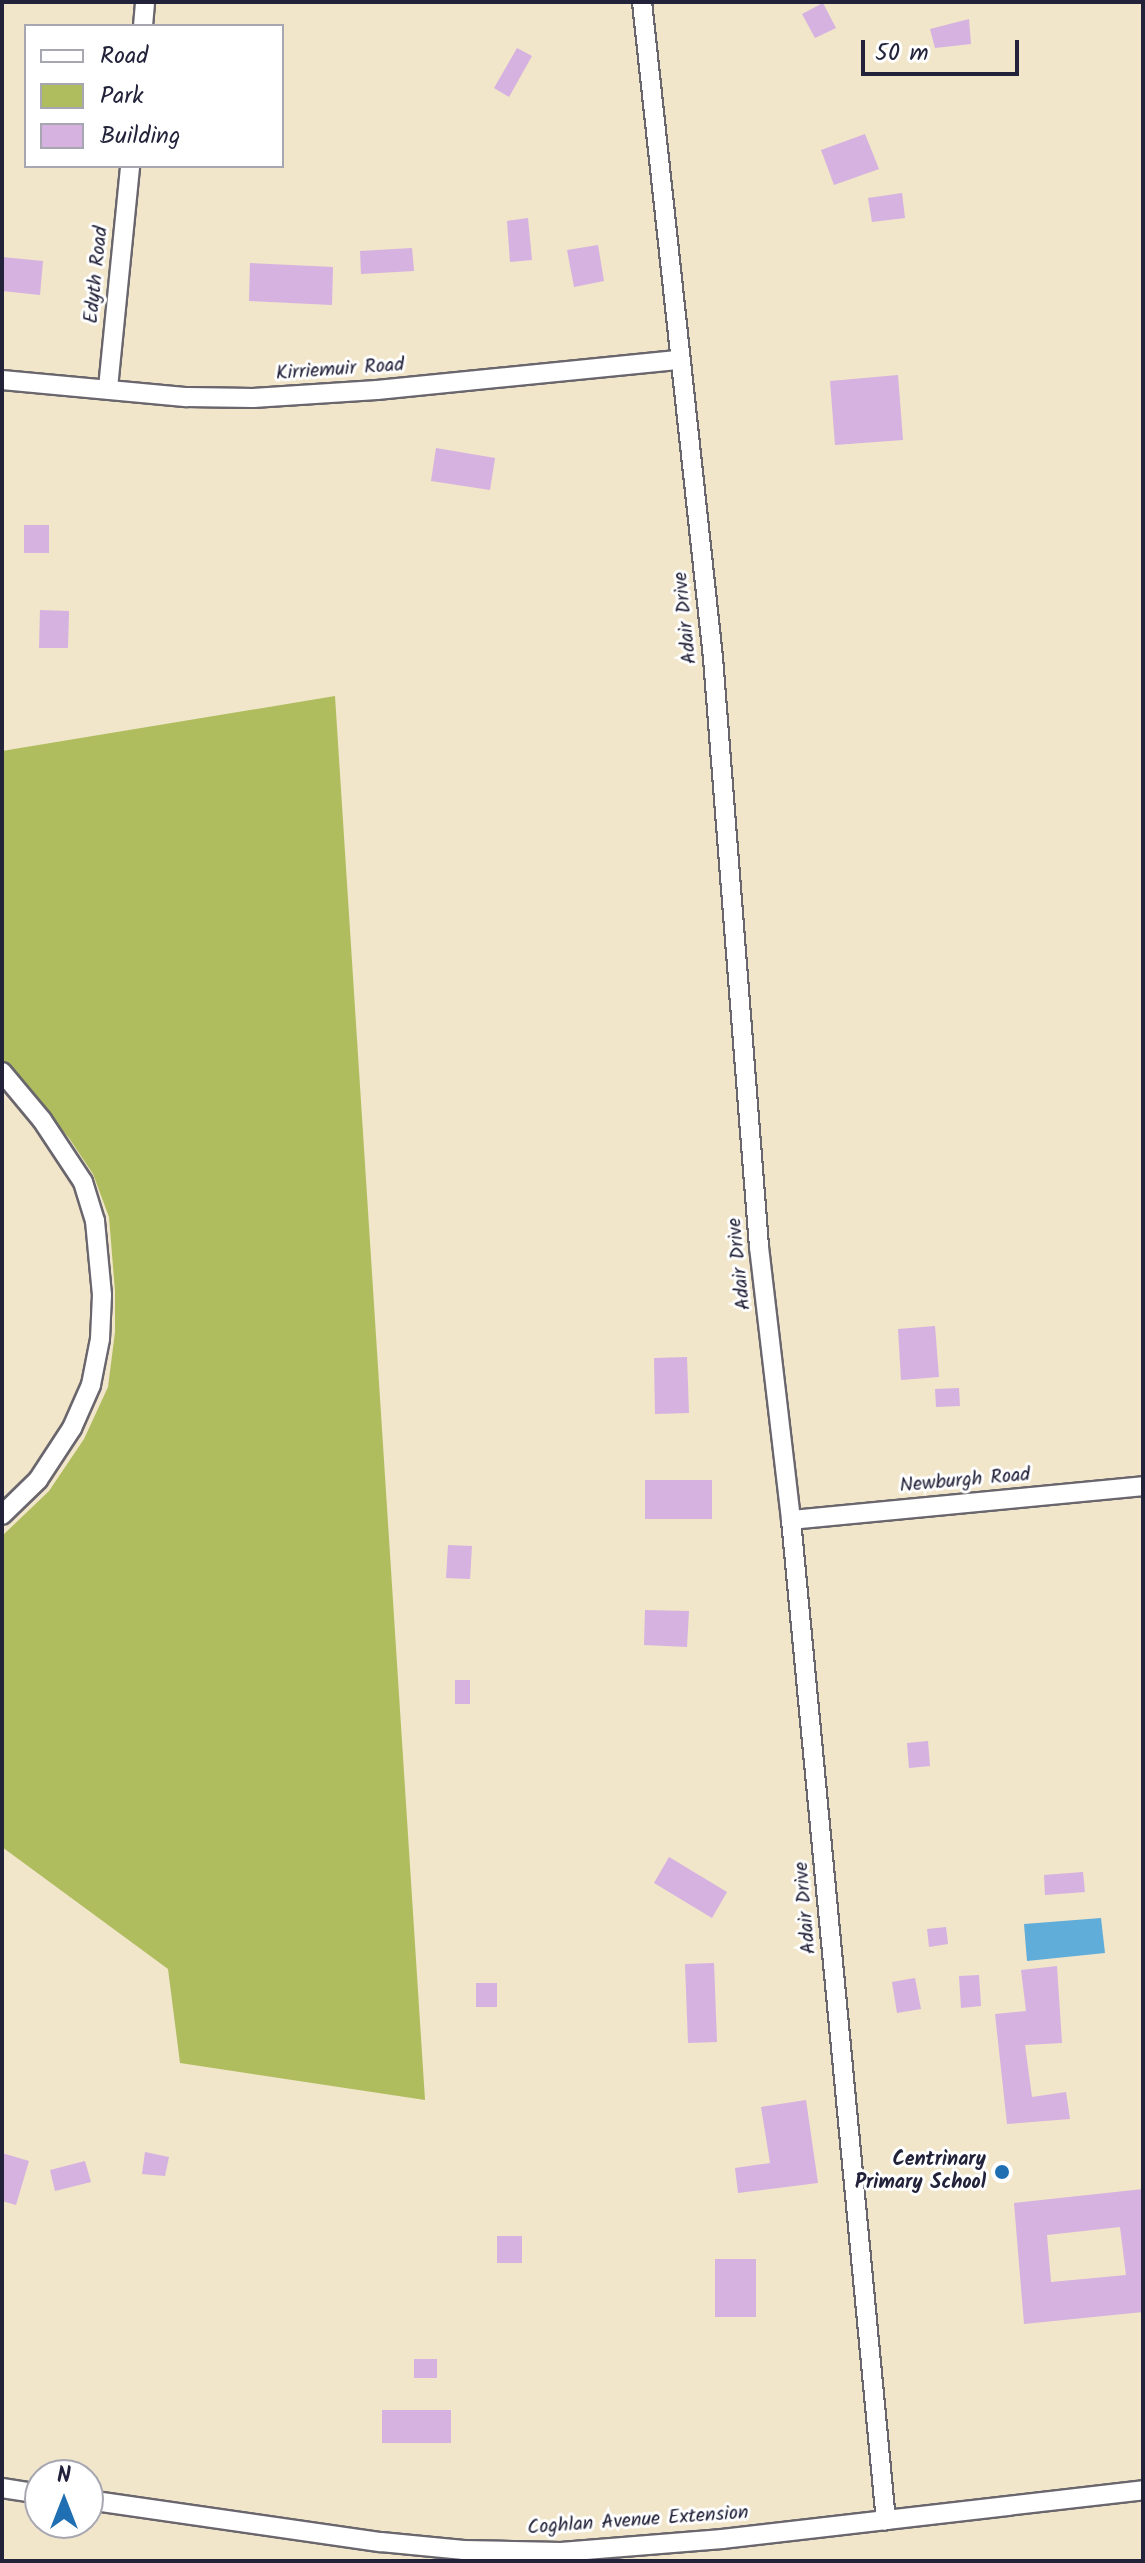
<!DOCTYPE html>
<style>
body{margin:0}
#map{position:relative;width:1145px;height:2563px;overflow:hidden;background:#f1e5ca;font-family:Kalam,sans-serif}
div>[style]{position:absolute}
.green>*{inset:0;background:#afbd5f}
.water>*{inset:0;background:#61adda}
.building>*{inset:0;background:#d6b2e0}
.roads{filter:drop-shadow(2px 0 #6a666d) drop-shadow(-2px 0 #6a666d) drop-shadow(0 2px #6a666d) drop-shadow(0 -2px #6a666d)}
.minor>*{height:18px;margin:-9px;padding:0 9px;transform-origin:9px;border-radius:9px;background:#fff}
.dots>*{width:22px;height:22px;translate:-50% -50%;box-sizing:border-box;border:4px solid #fff;border-radius:50%}
span{translate:-50% -50%;white-space:nowrap;text-align:center;line-height:1.15;-webkit-text-stroke:6px #fff;paint-order:stroke}
.street-label{font-size:20px;color:#22223b}
.poi-label{font-size:20px;color:#22223b;font-weight:700}
.right{translate:-100% -50%;text-align:right}
.frame{position:absolute;inset:0;border:4px solid #22223b;pointer-events:none}
.legend{position:absolute;left:24px;top:24px;width:260px;height:144px;box-sizing:border-box;background:#fff;border:2px solid #a7a7b1;margin:0;padding:10px 14px;list-style:none;font-size:24px;color:#22223b}
.legend li{display:flex;align-items:center;gap:16px;height:40px}
.legend b{width:40px;border:2px solid #a7a7b1}
.north{position:absolute;left:24px;top:2459px;width:80px;height:80px;box-sizing:border-box;background:#fff;border:2px solid #a7a7b1;border-radius:50%;rotate:0deg;font-size:22px;font-weight:700;line-height:32px;text-align:center;color:#22223b}
.north::after{content:'';display:block;margin:auto;width:28px;height:36px;background:#1f6fb2;clip-path:polygon(50% 0,100% 100%,50% 72%,0 100%)}
.scale{position:absolute;left:861px;top:40px;width:158px;height:36px;box-sizing:border-box;border:4px solid #22223b;border-top:0;padding-left:10px;font-size:24px;line-height:28px;white-space:nowrap;color:#22223b;-webkit-text-stroke:6px #fff;paint-order:stroke}
</style>
<div id="map">
<div class="green">
<div style="clip-path:polygon(335px 696px,425px 2100px,180px 2063px,168px 1969px,2px 1847px,2px 1536px,49px 1491px,84px 1439px,108px 1387px,115px 1332px,115px 1291px,109px 1217px,93px 1174px,69px 1138px,2px 1062px,2px 751px)"></div>
</div>
<div class="water">
<div style="clip-path:polygon(1101px 1918px,1105px 1953px,1027px 1961px,1024px 1924px)"></div>
</div>
<div class="building">
<div style="clip-path:polygon(823px 3px,836px 28px,815px 38px,802px 14px)"></div>
<div style="clip-path:polygon(969px 19px,971px 44px,935px 48px,930px 29px)"></div>
<div style="clip-path:polygon(517px 48px,532px 56px,509px 97px,494px 88px)"></div>
<div style="clip-path:polygon(865px 134px,879px 169px,834px 185px,821px 150px)"></div>
<div style="clip-path:polygon(902px 193px,905px 218px,872px 222px,868px 198px)"></div>
<div style="clip-path:polygon(528px 218px,532px 260px,510px 262px,507px 221px)"></div>
<div style="clip-path:polygon(598px 245px,604px 281px,574px 287px,567px 250px)"></div>
<div style="clip-path:polygon(412px 248px,414px 271px,361px 274px,360px 251px)"></div>
<div style="clip-path:polygon(2px 257px,43px 261px,40px 295px,2px 291px)"></div>
<div style="clip-path:polygon(250px 263px,333px 267px,332px 305px,249px 301px)"></div>
<div style="clip-path:polygon(898px 375px,903px 440px,835px 445px,830px 381px)"></div>
<div style="clip-path:polygon(436px 448px,495px 458px,490px 490px,431px 481px)"></div>
<div style="clip-path:polygon(24px 525px,49px 525px,49px 553px,24px 553px)"></div>
<div style="clip-path:polygon(40px 610px,69px 611px,68px 648px,39px 648px)"></div>
<div style="clip-path:polygon(935px 1326px,939px 1377px,901px 1380px,898px 1329px)"></div>
<div style="clip-path:polygon(687px 1357px,689px 1413px,655px 1414px,654px 1358px)"></div>
<div style="clip-path:polygon(959px 1388px,960px 1406px,936px 1407px,935px 1389px)"></div>
<div style="clip-path:polygon(645px 1480px,712px 1480px,712px 1519px,645px 1519px)"></div>
<div style="clip-path:polygon(448px 1545px,472px 1546px,470px 1579px,446px 1578px)"></div>
<div style="clip-path:polygon(645px 1610px,689px 1611px,687px 1647px,644px 1645px)"></div>
<div style="clip-path:polygon(455px 1680px,470px 1680px,470px 1704px,455px 1704px)"></div>
<div style="clip-path:polygon(928px 1741px,930px 1766px,909px 1768px,907px 1743px)"></div>
<div style="clip-path:polygon(669px 1857px,727px 1892px,712px 1918px,654px 1883px)"></div>
<div style="clip-path:polygon(1083px 1872px,1085px 1892px,1045px 1895px,1044px 1875px)"></div>
<div style="clip-path:polygon(946px 1927px,948px 1944px,929px 1947px,927px 1929px)"></div>
<div style="clip-path:polygon(714px 1963px,717px 2042px,688px 2043px,685px 1964px)"></div>
<div style="clip-path:polygon(1057px 1966px,1062px 2043px,1025px 2045px,1032px 2097px,1066px 2092px,1070px 2119px,1007px 2124px,995px 2014px,1026px 2011px,1021px 1970px)"></div>
<div style="clip-path:polygon(979px 1975px,981px 2006px,961px 2008px,959px 1976px)"></div>
<div style="clip-path:polygon(915px 1978px,921px 2009px,897px 2013px,892px 1982px)"></div>
<div style="clip-path:polygon(476px 1983px,497px 1983px,497px 2007px,476px 2007px)"></div>
<div style="clip-path:polygon(806px 2100px,818px 2183px,738px 2193px,735px 2168px,770px 2163px,761px 2107px)"></div>
<div style="clip-path:polygon(145px 2152px,169px 2157px,165px 2176px,142px 2174px)"></div>
<div style="clip-path:polygon(2px 2153px,29px 2161px,16px 2205px,2px 2201px)"></div>
<div style="clip-path:polygon(85px 2161px,91px 2182px,55px 2191px,50px 2170px)"></div>
<div style="clip-path:polygon(evenodd,1143px 2189px,1143px 2312px,1024px 2324px,1014px 2203px,1143px 2189px,1120px 2227px,1126px 2275px,1051px 2282px,1047px 2235px,1120px 2227px)"></div>
<div style="clip-path:polygon(497px 2236px,522px 2236px,522px 2263px,497px 2263px)"></div>
<div style="clip-path:polygon(715px 2259px,756px 2259px,756px 2317px,715px 2317px)"></div>
<div style="clip-path:polygon(414px 2359px,437px 2359px,437px 2378px,414px 2378px)"></div>
<div style="clip-path:polygon(382px 2410px,451px 2410px,451px 2443px,382px 2443px)"></div>
</div>
<div class="roads">
<div class="minor">
<div style="left:642px;top:2px;width:660px;rotate:83.82deg"></div>
<div style="left:713px;top:658px;width:591px;rotate:85.53deg"></div>
<div style="left:759px;top:1247px;width:275px;rotate:83.3deg"></div>
<div style="left:791px;top:1520px;width:1005px;rotate:84.58deg"></div>
<div style="left:143px;top:26px;width:24px;rotate:-85deg"></div>
<div style="left:2px;top:380px;width:186px;rotate:5.3deg"></div>
<div style="left:187px;top:397px;width:66px;rotate:0.9deg"></div>
<div style="left:253px;top:398px;width:124px;rotate:-3.7deg"></div>
<div style="left:377px;top:390px;width:304px;rotate:-5.7deg"></div>
<div style="left:108px;top:388px;width:223px;rotate:-84.3deg"></div>
<div style="left:2px;top:1072px;width:62px;rotate:50.2deg"></div>
<div style="left:42px;top:1120px;width:74px;rotate:56.5deg"></div>
<div style="left:83px;top:1182px;width:41px;rotate:72.9deg"></div>
<div style="left:95px;top:1221px;width:74px;rotate:84.6deg"></div>
<div style="left:102px;top:1295px;width:44px;rotate:92.6deg"></div>
<div style="left:100px;top:1339px;width:47px;rotate:101.1deg"></div>
<div style="left:91px;top:1385px;width:47px;rotate:113.8deg"></div>
<div style="left:72px;top:1428px;width:62px;rotate:123.2deg"></div>
<div style="left:38px;top:1480px;width:50px;rotate:135.8deg"></div>
<div style="left:791px;top:1520px;width:354px;rotate:-5.5deg"></div>
<div style="left:2px;top:2488px;width:38px;rotate:9deg"></div>
<div style="left:88px;top:2500px;width:296px;rotate:8.2deg"></div>
<div style="left:381px;top:2542px;width:83px;rotate:5.5deg"></div>
<div style="left:464px;top:2550px;width:97px;rotate:1.2deg"></div>
<div style="left:561px;top:2552px;width:162px;rotate:-4.6deg"></div>
<div style="left:722px;top:2539px;width:424px;rotate:-6.6deg"></div>
</div>
</div>
<div class="dots">
<div style="left:1002px;top:2172px;background:#1f6fb2"></div>
</div>
<div class="street-label">
<span style="left:97px;top:275px;rotate:-84deg">Edyth Road</span>
<span style="left:340px;top:370px;rotate:-4deg">Kirriemuir Road</span>
<span style="left:686px;top:618px;rotate:-96deg">Adair Drive</span>
<span style="left:740px;top:1264px;rotate:-96deg">Adair Drive</span>
<span style="left:965px;top:1481px;rotate:-5deg">Newburgh Road</span>
<span style="left:806px;top:1908px;rotate:-95deg">Adair Drive</span>
<span style="left:638px;top:2521px;rotate:-4deg">Coghlan Avenue Extension</span>
</div>
<div class="poi-label">
<span class="right" style="left:986px;top:2172px">Centrinary<br>Primary School</span>
</div>
<div class="frame"></div>
<ul class="legend">
<li><b style="height:10px;background:#fff"></b>Road</li>
<li><b style="height:22px;background:#afbd5f"></b>Park</li>
<li><b style="height:22px;background:#d6b2e0"></b>Building</li>
</ul>
<div class="north">N</div>
<div class="scale">50 m</div>
</div>
